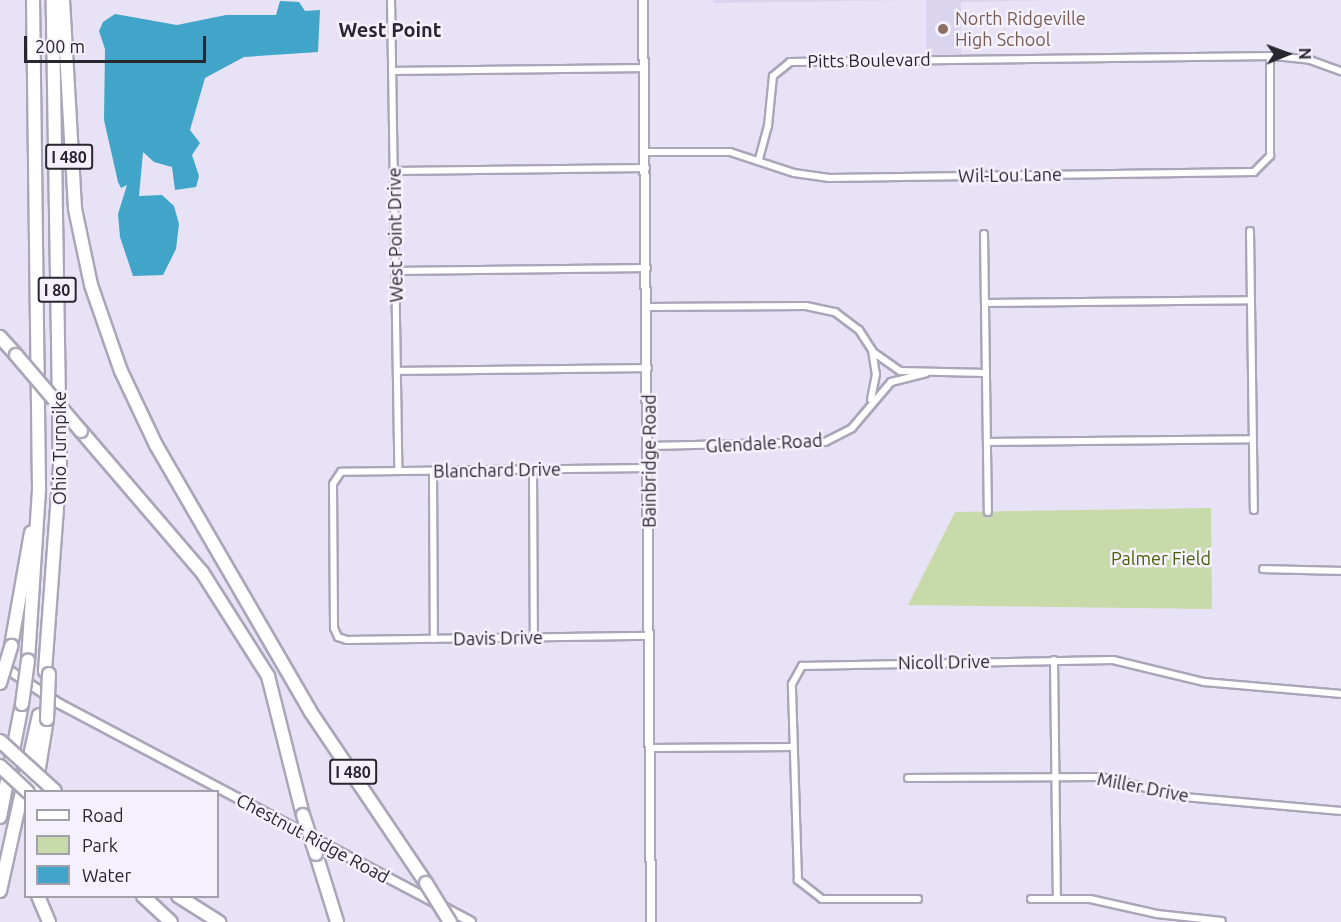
<!DOCTYPE html>
<style>
body{margin:0}
#map{position:relative;width:1341px;height:922px;overflow:hidden;background:#e7e2f6;font-family:Ubuntu,sans-serif}
div>[style]{position:absolute}
.built>*{inset:0;background:#dad4ee}
.green>*{inset:0;background:#c9daaa}
.water>*{inset:0;background:#41a5c9}
.roads{filter:drop-shadow(2px 0 #aaa6b8) drop-shadow(-2px 0 #aaa6b8) drop-shadow(0 2px #aaa6b8) drop-shadow(0 -2px #aaa6b8)}
.minor>*{height:6px;margin:-3px;padding:0 3px;transform-origin:3px;border-radius:3px;background:#fff}
.tertiary>*{height:8px;margin:-4px;padding:0 4px;transform-origin:4px;border-radius:4px;background:#fff}
.motorway>*{height:12px;margin:-6px;padding:0 6px;transform-origin:6px;border-radius:6px;background:#fff}
.bridges{filter:drop-shadow(2px 0 #aaa6b8) drop-shadow(-2px 0 #aaa6b8) drop-shadow(0 2px #aaa6b8) drop-shadow(0 -2px #aaa6b8)}
.motorway-bridge>*{height:12px;margin:-6px;padding:0 6px;transform-origin:6px;border-radius:6px;background:#fff}
.dots>*{width:16px;height:16px;translate:-50% -50%;box-sizing:border-box;border:3px solid #f4f1fd;border-radius:50%}
span{translate:-50% -50%;white-space:nowrap;text-align:center;line-height:1.15;-webkit-text-stroke:5px #f4f1fd;paint-order:stroke}
.shield-label span{padding:2px 4px;background:#f4f1fd;border:2px solid;border-radius:4px;-webkit-text-stroke-width:0}
.shield-label{font-size:16px;color:#28262e;font-weight:700}
.education-label{font-size:18px;color:#785e54}
.left{translate:0 -50%;text-align:left}
.street-label{font-size:18px;color:#28262e}
.park-label{font-size:18px;color:#4c6008}
.neighbourhood-label{font-size:20px;color:#28262e;font-weight:700}
.legend{position:absolute;left:24px;top:790px;width:195px;height:108px;box-sizing:border-box;background:#f4f1fd;border:2px solid #a2a0aa;margin:0;padding:8px 10px;list-style:none;font-size:18px;color:#28262e}
.legend li{display:flex;align-items:center;gap:12px;height:30px}
.legend b{width:30px;border:2px solid #a2a0aa}
.north{position:absolute;left:1257px;top:24px;width:60px;height:60px;-webkit-text-stroke:4px #f4f1fd;paint-order:stroke;rotate:89deg;font-size:16px;font-weight:700;line-height:24px;text-align:center;color:#28262e}
.north::after{content:'';display:block;margin:auto;width:21px;height:27px;background:#28262e;clip-path:polygon(50% 0,100% 100%,50% 72%,0 100%)}
.scale{position:absolute;left:24px;top:36px;width:182px;height:27px;box-sizing:border-box;border:3px solid #28262e;border-top:0;padding-left:8px;font-size:18px;line-height:21px;white-space:nowrap;color:#28262e;-webkit-text-stroke:4px #f4f1fd;paint-order:stroke}
</style>
<div id="map">
<div class="built">
<div style="clip-path:polygon(713px 0,909px 0,713px 3px)"></div>
<div style="clip-path:polygon(926px 0,1054px 0,961px 2px,961px 56px,926px 56px)"></div>
</div>
<div class="green">
<div style="clip-path:polygon(1211px 508px,1212px 609px,908px 605px,955px 512px)"></div>
</div>
<div class="water">
<div style="clip-path:polygon(280px 1px,299px 2px,305px 11px,320px 10px,318px 52px,244px 57px,205px 78px,190px 130px,200px 143px,192px 155px,199px 176px,196px 187px,175px 190px,172px 167px,154px 162px,143px 152px,139px 196px,162px 195px,174px 206px,179px 224px,176px 249px,163px 275px,133px 276px,120px 237px,118px 214px,127px 185px,121px 188px,118px 182px,104px 120px,105px 49px,99px 31px,103px 22px,115px 14px,177px 25px,226px 15px,276px 15px)"></div>
</div>
<div class="roads">
<div class="minor">
<div style="left:391px;top:0;width:471px;rotate:89.1deg"></div>
<div style="left:392px;top:71px;width:252px;rotate:-0.7deg"></div>
<div style="left:645px;top:152px;width:85px"></div>
<div style="left:730px;top:152px;width:67px;rotate:18.2deg"></div>
<div style="left:794px;top:173px;width:34px;rotate:8deg"></div>
<div style="left:828px;top:178px;width:426px;rotate:-0.8deg"></div>
<div style="left:1254px;top:172px;width:23px;rotate:-45deg"></div>
<div style="left:1270px;top:156px;width:100px;rotate:-90deg"></div>
<div style="left:759px;top:159px;width:34px;rotate:-75deg"></div>
<div style="left:768px;top:126px;width:50px;rotate:-84.3deg"></div>
<div style="left:773px;top:76px;width:22px;rotate:-39deg"></div>
<div style="left:790px;top:62px;width:484px;rotate:-0.7deg"></div>
<div style="left:1274px;top:56px;width:36px;rotate:6deg"></div>
<div style="left:1310px;top:60px;width:33px;rotate:20deg"></div>
<div style="left:394px;top:171px;width:252px;rotate:-0.7deg"></div>
<div style="left:1250px;top:231px;width:279px;rotate:89.2deg"></div>
<div style="left:984px;top:234px;width:278px;rotate:89.2deg"></div>
<div style="left:395px;top:271px;width:252px;rotate:-0.7deg"></div>
<div style="left:985px;top:303px;width:266px;rotate:-0.6deg"></div>
<div style="left:647px;top:307px;width:159px;rotate:-0.4deg"></div>
<div style="left:806px;top:306px;width:30px;rotate:12deg"></div>
<div style="left:835px;top:312px;width:30px;rotate:37deg"></div>
<div style="left:859px;top:330px;width:24px;rotate:57deg"></div>
<div style="left:872px;top:350px;width:24px;rotate:81deg"></div>
<div style="left:876px;top:374px;width:26px;rotate:101deg"></div>
<div style="left:873px;top:352px;width:33px;rotate:35deg"></div>
<div style="left:900px;top:371px;width:86px;rotate:1.3deg"></div>
<div style="left:397px;top:371px;width:251px;rotate:-0.7deg"></div>
<div style="left:987px;top:442px;width:266px;rotate:-0.6deg"></div>
<div style="left:649px;top:446px;width:176px;rotate:-1.3deg"></div>
<div style="left:825px;top:442px;width:30px;rotate:-27deg"></div>
<div style="left:852px;top:428px;width:60px;rotate:-49.7deg"></div>
<div style="left:891px;top:382px;width:36px;rotate:-14deg"></div>
<div style="left:649px;top:468px;width:308px;rotate:179.3deg"></div>
<div style="left:341px;top:472px;width:14px;rotate:124deg"></div>
<div style="left:333px;top:484px;width:144px;rotate:89.6deg"></div>
<div style="left:334px;top:628px;width:10px;rotate:66deg"></div>
<div style="left:338px;top:637px;width:9px;rotate:18deg"></div>
<div style="left:347px;top:640px;width:303px;rotate:-0.8deg"></div>
<div style="left:533px;top:470px;width:168px;rotate:89.7deg"></div>
<div style="left:433px;top:471px;width:168px;rotate:89.7deg"></div>
<div style="left:1263px;top:569px;width:78px;rotate:1.5deg"></div>
<div style="left:1054px;top:660px;width:239px;rotate:89.3deg"></div>
<div style="left:651px;top:748px;width:142px;rotate:-0.4deg"></div>
<div style="left:908px;top:778px;width:193px;rotate:-0.3deg"></div>
<div style="left:1101px;top:777px;width:85px;rotate:13.5deg"></div>
<div style="left:1184px;top:797px;width:158px;rotate:5.1deg"></div>
<div style="left:918px;top:899px;width:96px;rotate:180deg"></div>
<div style="left:822px;top:899px;width:31px;rotate:-142deg"></div>
<div style="left:798px;top:880px;width:196px;rotate:-91.8deg"></div>
<div style="left:792px;top:684px;width:21px;rotate:-61deg"></div>
<div style="left:802px;top:666px;width:311px;rotate:-1.1deg"></div>
<div style="left:1113px;top:660px;width:94px;rotate:13.6deg"></div>
<div style="left:1204px;top:682px;width:138px;rotate:5deg"></div>
<div style="left:1031px;top:899px;width:59px"></div>
<div style="left:1090px;top:899px;width:69px;rotate:12.6deg"></div>
<div style="left:1157px;top:914px;width:65px;rotate:6.1deg"></div>
</div>
<div class="tertiary">
<div style="left:643px;top:0;width:922px;rotate:89.5deg"></div>
<div style="left:4px;top:667px;width:65px;rotate:33.7deg"></div>
<div style="left:58px;top:703px;width:467px;rotate:27.9deg"></div>
</div>
<div class="motorway">
<div style="left:63px;top:0;width:209px;rotate:86.7deg"></div>
<div style="left:75px;top:209px;width:78px;rotate:78.1deg"></div>
<div style="left:91px;top:285px;width:91px;rotate:70.8deg"></div>
<div style="left:121px;top:371px;width:82px;rotate:64.7deg"></div>
<div style="left:156px;top:445px;width:307px;rotate:59.9deg"></div>
<div style="left:310px;top:711px;width:207px;rotate:56deg"></div>
<div style="left:0;top:337px;width:24px;rotate:48deg"></div>
<div style="left:81px;top:431px;width:186px;rotate:49.4deg"></div>
<div style="left:202px;top:572px;width:123px;rotate:57.6deg"></div>
<div style="left:268px;top:676px;width:143px;rotate:75.9deg"></div>
<div style="left:11px;top:646px;width:115px;rotate:-80deg"></div>
<div style="left:28px;top:660px;width:172px;rotate:-86.3deg"></div>
<div style="left:39px;top:488px;width:488px;rotate:-90.7deg"></div>
<div style="left:45px;top:671px;width:204px;rotate:-85.8deg"></div>
<div style="left:60px;top:468px;width:468px;rotate:-90.9deg"></div>
<div style="left:35px;top:792px;width:74px;rotate:-80.7deg"></div>
<div style="left:0;top:817px;width:115px;rotate:-79deg"></div>
<div style="left:316px;top:854px;width:71px;rotate:72.8deg"></div>
<div style="left:0;top:891px;width:180px;rotate:-77.5deg"></div>
<div style="left:38px;top:896px;width:28px;rotate:67deg"></div>
<div style="left:143px;top:896px;width:38px;rotate:43deg"></div>
<div style="left:178px;top:896px;width:49px;rotate:32.4deg"></div>
</div>
</div>
<div class="bridges">
<div class="motorway-bridge">
<div style="left:16px;top:355px;width:100px;rotate:49.5deg"></div>
<div style="left:0;top:683px;width:39px;rotate:-73deg"></div>
<div style="left:22px;top:704px;width:44px;rotate:-82.2deg"></div>
<div style="left:47px;top:719px;width:45px;rotate:-87.5deg"></div>
<div style="left:0;top:741px;width:74px;rotate:42.3deg"></div>
<div style="left:0;top:766px;width:38px;rotate:43deg"></div>
<div style="left:303px;top:815px;width:41px;rotate:71.6deg"></div>
<div style="left:426px;top:883px;width:46px;rotate:58.4deg"></div>
</div>
</div>
<div class="dots">
<div style="left:943px;top:29px;background:#8d6e63"></div>
</div>
<div class="shield-label">
<span style="left:69px;top:157px">I 480</span>
<span style="left:57px;top:290px">I 80</span>
<span style="left:353px;top:772px">I 480</span>
</div>
<div class="education-label">
<span class="left" style="left:955px;top:29px">North Ridgeville<br>High School</span>
</div>
<div class="street-label">
<span style="left:869px;top:60px;rotate:-1deg">Pitts Boulevard</span>
<span style="left:1010px;top:175px;rotate:-1deg">Wil-Lou Lane</span>
<span style="left:395px;top:235px;rotate:-91deg">West Point Drive</span>
<span style="left:764px;top:443px;rotate:-3deg">Glendale Road</span>
<span style="left:59px;top:448px;rotate:-90deg">Ohio Turnpike</span>
<span style="left:649px;top:461px;rotate:-90deg">Bainbridge Road</span>
<span style="left:497px;top:470px;rotate:-1deg">Blanchard Drive</span>
<span style="left:498px;top:638px;rotate:-1deg">Davis Drive</span>
<span style="left:944px;top:662px;rotate:-1deg">Nicoll Drive</span>
<span style="left:1143px;top:787px;rotate:11deg">Miller Drive</span>
<span style="left:313px;top:838px;rotate:28deg">Chestnut Ridge Road</span>
</div>
<div class="park-label">
<span style="left:1161px;top:558px">Palmer Field</span>
</div>
<div class="neighbourhood-label">
<span style="left:390px;top:29px">West Point</span>
</div>
<ul class="legend">
<li><b style="height:8px;background:#fff"></b>Road</li>
<li><b style="height:16px;background:#c9daaa"></b>Park</li>
<li><b style="height:16px;background:#41a5c9"></b>Water</li>
</ul>
<div class="north">N</div>
<div class="scale">200 m</div>
</div>
